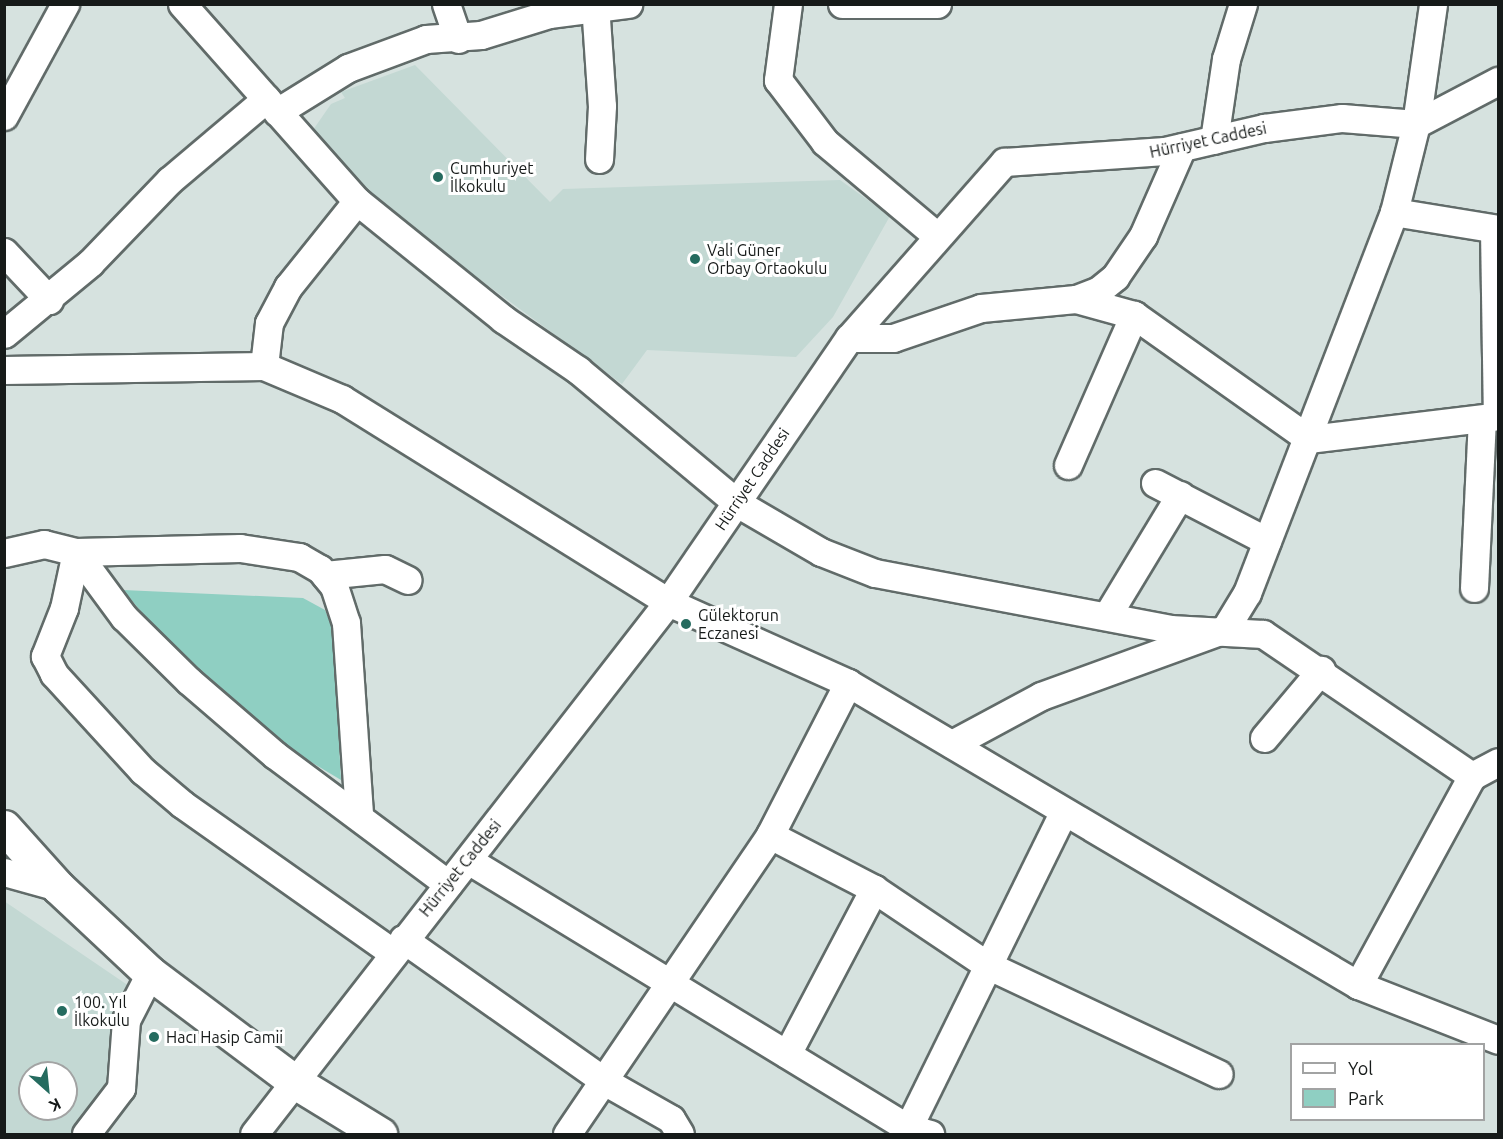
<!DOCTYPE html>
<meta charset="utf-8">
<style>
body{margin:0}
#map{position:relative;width:1503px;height:1139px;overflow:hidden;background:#d6e2df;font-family:Ubuntu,sans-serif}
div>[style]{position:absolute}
.built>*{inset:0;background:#c3d8d3}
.green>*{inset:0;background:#8fcfc2}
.roads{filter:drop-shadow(2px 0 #616b69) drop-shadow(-2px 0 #616b69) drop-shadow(0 2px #616b69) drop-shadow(0 -2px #616b69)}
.minor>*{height:27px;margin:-13.5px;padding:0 13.5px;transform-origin:13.5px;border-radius:13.5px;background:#fff}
.major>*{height:33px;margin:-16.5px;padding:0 16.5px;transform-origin:16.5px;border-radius:16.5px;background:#fff}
.dots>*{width:16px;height:16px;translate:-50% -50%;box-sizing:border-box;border:3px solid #fff;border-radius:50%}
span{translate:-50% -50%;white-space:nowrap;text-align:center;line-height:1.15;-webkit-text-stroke:6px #fff;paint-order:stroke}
.street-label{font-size:16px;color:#161a19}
.poi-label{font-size:16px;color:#161a19}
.left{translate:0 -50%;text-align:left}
.frame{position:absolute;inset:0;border:6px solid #161a19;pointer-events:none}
.legend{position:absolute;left:1290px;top:1043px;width:195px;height:78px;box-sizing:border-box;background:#fff;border:2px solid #a2a3a3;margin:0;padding:8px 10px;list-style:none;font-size:18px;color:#161a19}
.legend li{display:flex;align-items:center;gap:12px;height:30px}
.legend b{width:30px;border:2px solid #a2a3a3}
.north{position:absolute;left:18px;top:1061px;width:60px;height:60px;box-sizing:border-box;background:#fff;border:2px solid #a2a3a3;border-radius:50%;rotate:153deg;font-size:16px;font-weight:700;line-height:24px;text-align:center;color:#161a19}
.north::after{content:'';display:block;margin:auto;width:21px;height:27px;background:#256b5f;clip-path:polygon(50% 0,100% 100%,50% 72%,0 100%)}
</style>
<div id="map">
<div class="built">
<div style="clip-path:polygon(415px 65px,550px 202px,563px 189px,840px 180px,890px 216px,833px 317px,796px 357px,647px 350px,622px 384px,373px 201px,327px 154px,313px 130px,331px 104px,345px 98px,341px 92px)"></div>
<div style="clip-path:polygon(evenodd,4px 901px,129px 986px,110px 1036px,110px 1084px,71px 1134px,5px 1134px,4px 901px,30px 1073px,66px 1073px,66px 1109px,30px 1109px,30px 1073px)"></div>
</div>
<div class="green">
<div style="clip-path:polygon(123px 590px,303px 598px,325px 610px,333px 629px,341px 780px,251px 726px,191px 671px)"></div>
</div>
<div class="roads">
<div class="minor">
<div style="left:182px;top:4px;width:264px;rotate:48.4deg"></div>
<div style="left:357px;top:201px;width:188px;rotate:38.9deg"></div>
<div style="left:503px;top:319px;width:91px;rotate:34.2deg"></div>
<div style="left:578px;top:370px;width:207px;rotate:39.9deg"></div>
<div style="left:737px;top:503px;width:97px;rotate:30.3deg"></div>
<div style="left:821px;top:552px;width:58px;rotate:21.3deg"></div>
<div style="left:875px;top:573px;width:300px;rotate:10.7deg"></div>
<div style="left:1170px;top:629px;width:93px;rotate:3.1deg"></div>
<div style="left:1263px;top:634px;width:253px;rotate:34.2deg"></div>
<div style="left:446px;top:4px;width:37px;rotate:71deg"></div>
<div style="left:595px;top:4px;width:102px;rotate:86.1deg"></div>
<div style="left:602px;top:106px;width:53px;rotate:93.2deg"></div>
<div style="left:788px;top:4px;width:77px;rotate:97.5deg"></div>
<div style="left:778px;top:80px;width:78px;rotate:52.8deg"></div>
<div style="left:825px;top:142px;width:146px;rotate:40deg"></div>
<div style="left:842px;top:4px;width:95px"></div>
<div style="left:277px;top:112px;width:84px;rotate:-31.8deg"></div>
<div style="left:348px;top:68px;width:83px;rotate:-20.4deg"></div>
<div style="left:426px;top:39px;width:55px;rotate:-4.2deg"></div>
<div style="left:481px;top:35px;width:71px;rotate:-17.2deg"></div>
<div style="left:549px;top:14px;width:80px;rotate:-7.2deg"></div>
<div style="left:4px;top:116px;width:128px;rotate:-61.4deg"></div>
<div style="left:1214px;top:140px;width:82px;rotate:-81.6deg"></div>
<div style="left:1226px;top:59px;width:58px;rotate:-72.8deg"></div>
<div style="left:1394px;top:212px;width:105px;rotate:9.3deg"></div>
<div style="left:1494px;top:230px;width:186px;rotate:89.1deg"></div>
<div style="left:4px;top:252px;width:66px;rotate:46.8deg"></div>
<div style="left:1076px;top:299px;width:60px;rotate:15.4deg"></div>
<div style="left:1134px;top:315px;width:214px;rotate:35.3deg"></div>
<div style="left:1309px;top:439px;width:190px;rotate:-6.9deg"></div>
<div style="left:4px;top:334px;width:112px;rotate:-39.5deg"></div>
<div style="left:90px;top:263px;width:115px;rotate:-46.1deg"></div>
<div style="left:170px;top:180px;width:126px;rotate:-40.2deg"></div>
<div style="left:849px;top:338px;width:44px"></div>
<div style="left:893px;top:338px;width:93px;rotate:-18.8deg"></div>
<div style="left:981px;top:308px;width:95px;rotate:-5.4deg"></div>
<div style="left:1076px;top:299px;width:25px;rotate:-21deg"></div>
<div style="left:1099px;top:290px;width:21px;rotate:-39deg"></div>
<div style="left:1115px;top:277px;width:50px;rotate:-55.7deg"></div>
<div style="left:1143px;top:236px;width:97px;rotate:-66.3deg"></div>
<div style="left:264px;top:366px;width:43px;rotate:-83.4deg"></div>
<div style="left:269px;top:323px;width:41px;rotate:-62.2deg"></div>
<div style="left:288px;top:287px;width:110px;rotate:-51.3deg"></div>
<div style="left:4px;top:370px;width:260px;rotate:-0.9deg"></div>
<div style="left:264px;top:366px;width:85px;rotate:22.9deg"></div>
<div style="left:342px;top:399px;width:384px;rotate:31.9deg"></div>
<div style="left:668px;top:602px;width:197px;rotate:24.2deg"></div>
<div style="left:848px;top:683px;width:593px;rotate:30.63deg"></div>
<div style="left:1358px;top:985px;width:150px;rotate:21.4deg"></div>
<div style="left:1068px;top:465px;width:164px;rotate:-66.3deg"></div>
<div style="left:1155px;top:483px;width:126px;rotate:27.4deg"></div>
<div style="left:76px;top:552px;width:57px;rotate:102.1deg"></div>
<div style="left:64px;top:608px;width:52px;rotate:111.6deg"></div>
<div style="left:45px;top:656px;width:20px;rotate:63deg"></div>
<div style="left:54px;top:674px;width:132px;rotate:47.5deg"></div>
<div style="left:143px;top:771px;width:51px;rotate:40.2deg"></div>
<div style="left:182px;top:804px;width:257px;rotate:35.2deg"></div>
<div style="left:76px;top:552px;width:81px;rotate:53.6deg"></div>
<div style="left:124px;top:617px;width:91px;rotate:44.6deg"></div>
<div style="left:189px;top:681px;width:113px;rotate:40.7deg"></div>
<div style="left:275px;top:755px;width:216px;rotate:36.7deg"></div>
<div style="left:4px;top:553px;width:41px;rotate:-12.7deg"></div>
<div style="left:44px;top:544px;width:33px;rotate:14deg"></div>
<div style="left:76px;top:552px;width:164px;rotate:-1.4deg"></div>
<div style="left:240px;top:548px;width:60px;rotate:8.7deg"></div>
<div style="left:299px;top:557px;width:24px;rotate:30deg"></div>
<div style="left:320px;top:569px;width:22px;rotate:51deg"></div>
<div style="left:334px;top:586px;width:39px;rotate:72deg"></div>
<div style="left:346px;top:623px;width:189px;rotate:86.1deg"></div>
<div style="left:325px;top:575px;width:60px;rotate:-5.7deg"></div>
<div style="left:385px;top:569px;width:25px;rotate:26deg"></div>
<div style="left:1474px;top:588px;width:169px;rotate:-87.3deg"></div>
<div style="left:1108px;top:614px;width:139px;rotate:-58.8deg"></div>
<div style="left:1264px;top:738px;width:89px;rotate:-50deg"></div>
<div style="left:952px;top:744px;width:101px;rotate:-28.3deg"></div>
<div style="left:1041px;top:696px;width:196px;rotate:-20deg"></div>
<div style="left:1225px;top:629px;width:42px;rotate:-58.6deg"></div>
<div style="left:1247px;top:593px;width:408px;rotate:-68.9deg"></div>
<div style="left:1394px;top:212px;width:91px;rotate:-76deg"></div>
<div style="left:1416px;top:124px;width:121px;rotate:-81.9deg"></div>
<div style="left:770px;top:835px;width:117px;rotate:27.4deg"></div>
<div style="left:874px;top:889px;width:136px;rotate:33.9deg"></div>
<div style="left:987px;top:965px;width:256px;rotate:25.2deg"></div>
<div style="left:468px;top:860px;width:515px;rotate:31.35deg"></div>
<div style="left:908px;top:1128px;width:23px;rotate:15deg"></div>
<div style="left:4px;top:872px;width:56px;rotate:15.5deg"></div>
<div style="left:403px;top:939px;width:246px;rotate:35.2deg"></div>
<div style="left:604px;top:1081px;width:77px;rotate:29.6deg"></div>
<div style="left:671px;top:1119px;width:17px;rotate:59deg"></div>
<div style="left:1358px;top:985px;width:238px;rotate:-61.4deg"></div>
<div style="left:1472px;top:776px;width:30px;rotate:-28deg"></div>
<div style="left:787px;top:1054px;width:187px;rotate:-62.2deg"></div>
<div style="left:86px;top:1134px;width:58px;rotate:-52.7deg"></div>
<div style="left:121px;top:1088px;width:68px;rotate:-85.8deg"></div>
<div style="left:126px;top:1020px;width:53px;rotate:-62.9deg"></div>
<div style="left:254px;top:1134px;width:674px;rotate:-52.11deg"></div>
<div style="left:668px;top:602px;width:320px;rotate:-55.6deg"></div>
<div style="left:849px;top:338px;width:235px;rotate:-48.6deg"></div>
<div style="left:1004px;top:162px;width:161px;rotate:-3.9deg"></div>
<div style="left:1165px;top:151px;width:102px;rotate:-13.1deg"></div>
<div style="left:1264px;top:128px;width:79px;rotate:-7.3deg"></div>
<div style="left:1342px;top:118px;width:74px;rotate:4.6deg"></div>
<div style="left:1416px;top:124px;width:93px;rotate:-27.7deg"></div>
<div style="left:567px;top:1134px;width:361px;rotate:-55.8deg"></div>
<div style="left:770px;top:835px;width:171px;rotate:-62.8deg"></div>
<div style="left:905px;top:1134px;width:356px;rotate:-63.8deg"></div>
</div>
<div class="major">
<div style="left:4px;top:827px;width:81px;rotate:48deg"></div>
<div style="left:58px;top:887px;width:126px;rotate:43.1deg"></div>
<div style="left:150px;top:973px;width:181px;rotate:36.9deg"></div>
<div style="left:295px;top:1082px;width:100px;rotate:31.5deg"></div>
</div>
</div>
<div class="dots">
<div style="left:438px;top:177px;background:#256b5f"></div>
<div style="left:695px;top:259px;background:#256b5f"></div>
<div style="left:686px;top:624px;background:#256b5f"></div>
<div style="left:62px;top:1011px;background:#256b5f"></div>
<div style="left:154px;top:1037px;background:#256b5f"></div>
</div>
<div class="street-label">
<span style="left:1208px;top:140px;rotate:-12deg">Hürriyet Caddesi</span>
<span style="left:752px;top:479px;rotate:-56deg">Hürriyet Caddesi</span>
<span style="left:460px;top:868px;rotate:-51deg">Hürriyet Caddesi</span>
</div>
<div class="poi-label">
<span class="left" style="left:450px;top:177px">Cumhuriyet<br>İlkokulu</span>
<span class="left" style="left:707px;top:259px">Vali Güner<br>Orbay Ortaokulu</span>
<span class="left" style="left:698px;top:624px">Gülektorun<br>Eczanesi</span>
<span class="left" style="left:74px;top:1011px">100. Yıl<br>İlkokulu</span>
<span class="left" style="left:166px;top:1037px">Hacı Hasip Camii</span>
</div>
<div class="frame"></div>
<ul class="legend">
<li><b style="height:8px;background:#fff"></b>Yol</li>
<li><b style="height:16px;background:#8fcfc2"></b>Park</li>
</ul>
<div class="north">K</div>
</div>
